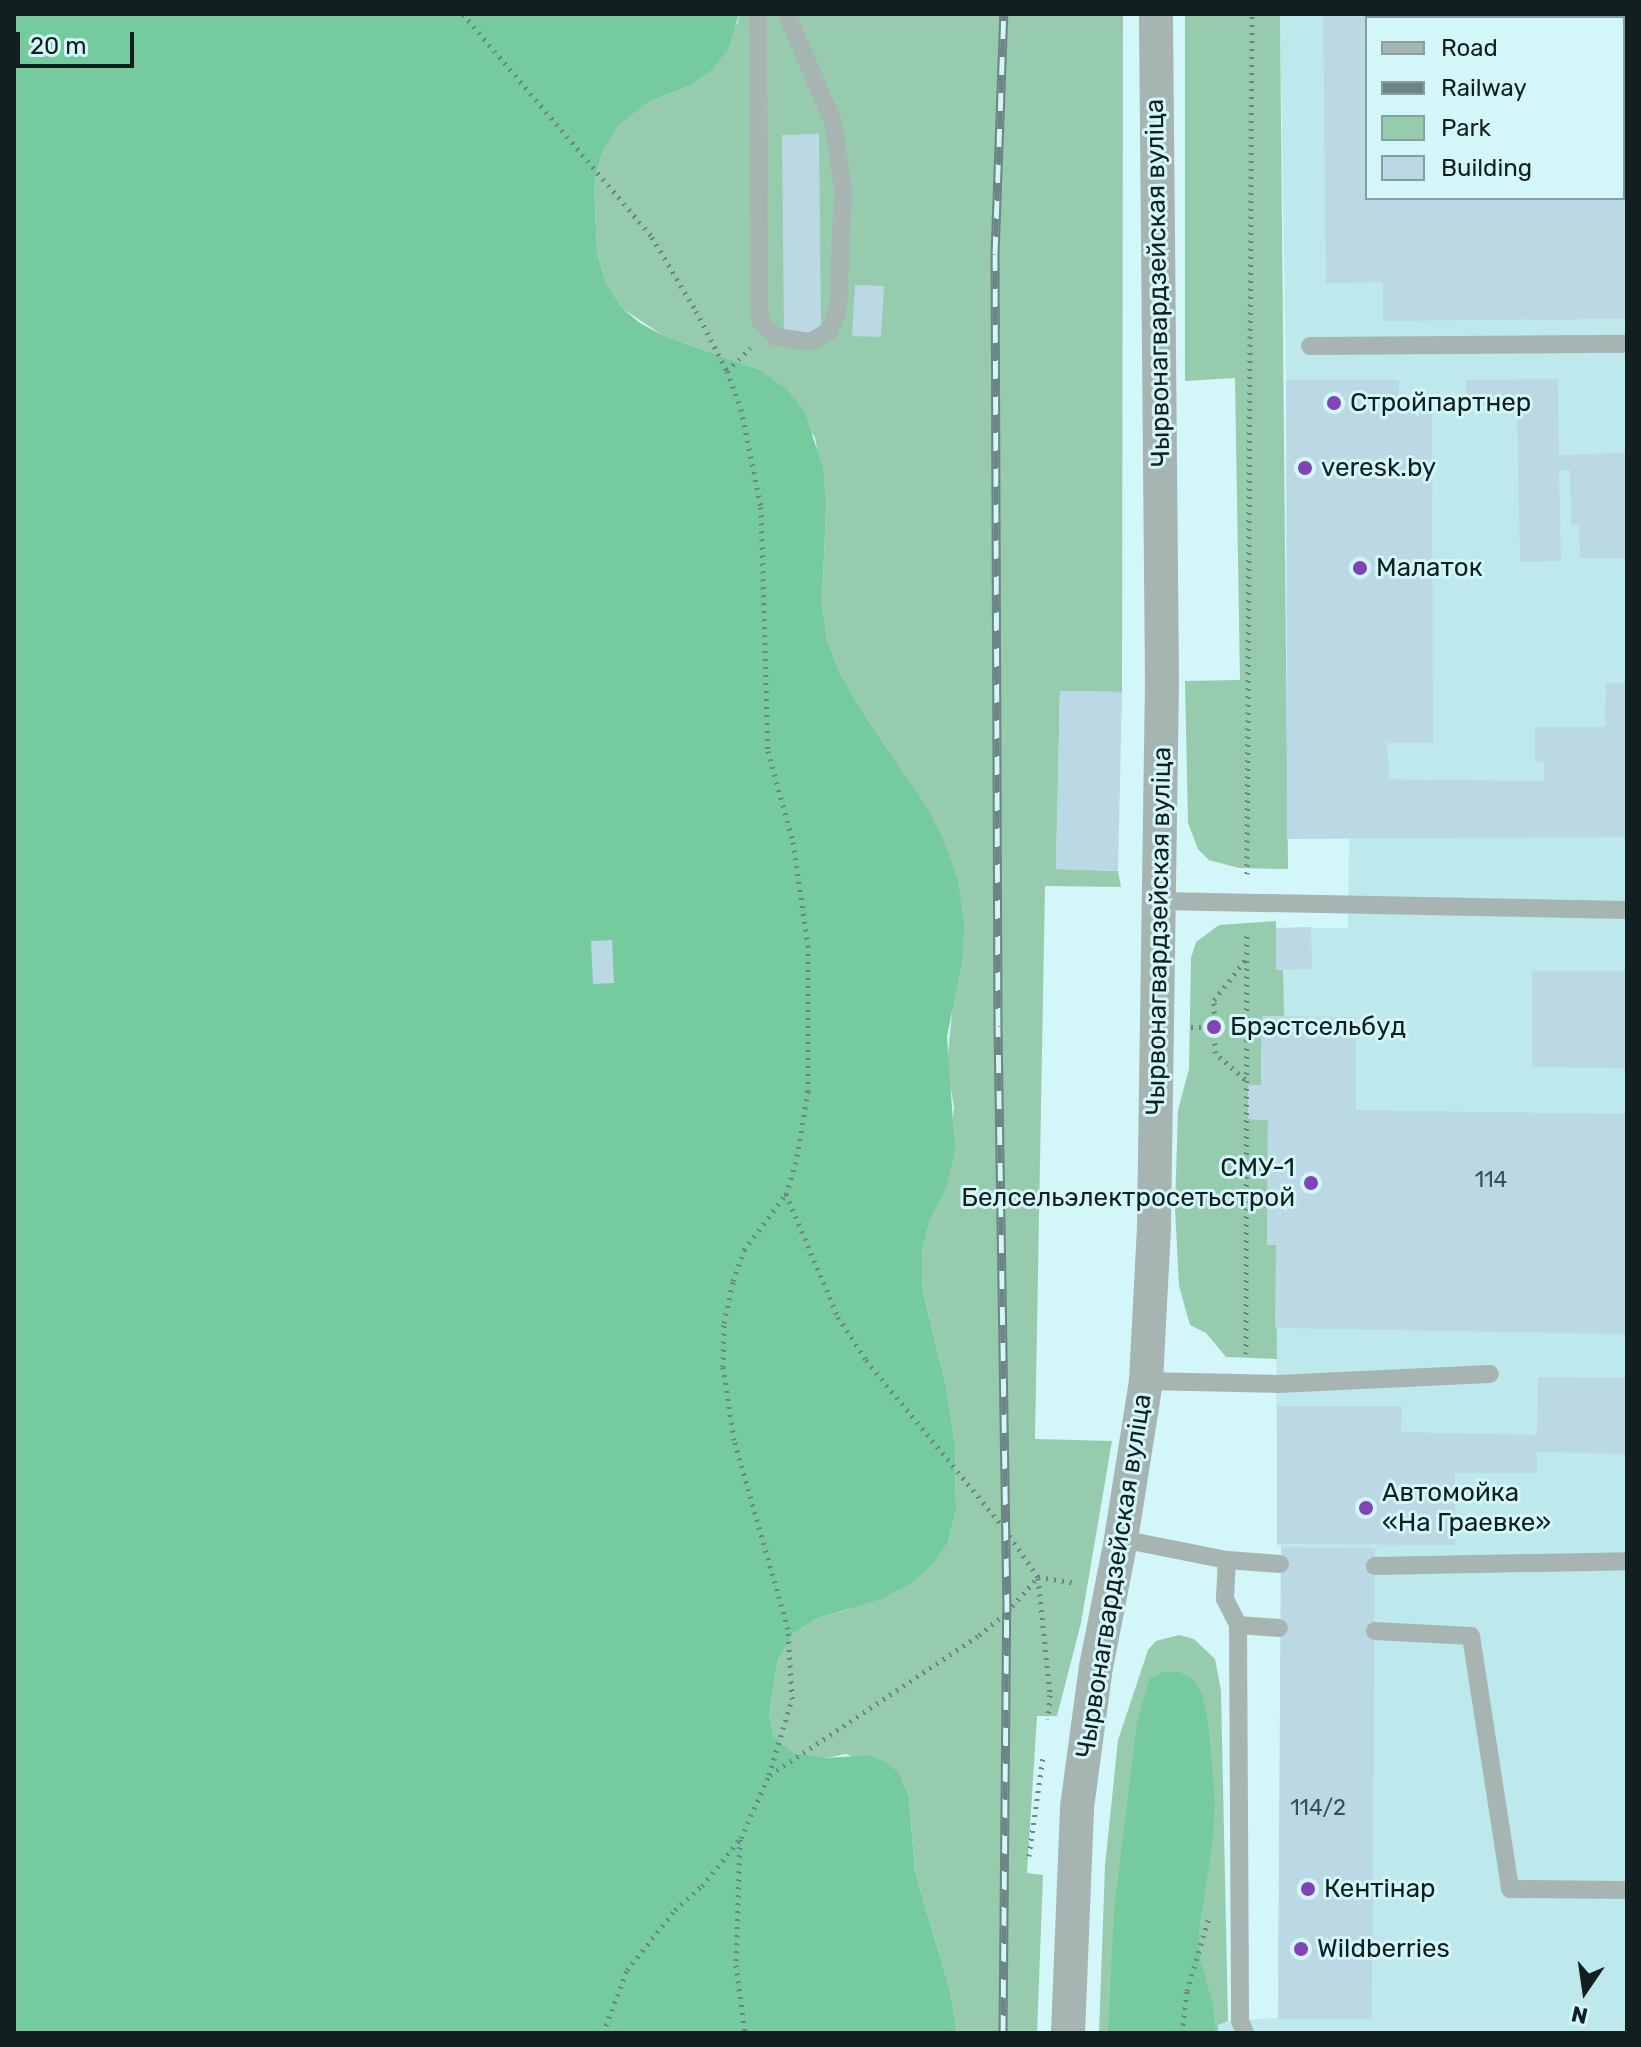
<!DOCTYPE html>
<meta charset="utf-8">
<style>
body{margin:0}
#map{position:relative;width:1641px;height:2047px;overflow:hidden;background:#d3f6f8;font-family:Rubik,sans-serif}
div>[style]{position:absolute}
.built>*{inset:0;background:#bde9ec}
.green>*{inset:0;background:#97cbae}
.forest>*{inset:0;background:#75cb9e}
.building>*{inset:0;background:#bad9e5}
.path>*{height:5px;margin-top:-2.5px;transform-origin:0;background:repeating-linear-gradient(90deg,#6e8587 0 2px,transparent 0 8px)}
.service>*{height:18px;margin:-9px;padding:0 9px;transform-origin:9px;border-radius:9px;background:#a6b5b1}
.minor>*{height:34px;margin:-17px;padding:0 17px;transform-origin:17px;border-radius:17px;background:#a6b5b1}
.rail>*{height:9px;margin-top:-4.5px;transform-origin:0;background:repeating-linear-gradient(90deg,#d3f6f8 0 18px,#6d8586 0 36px);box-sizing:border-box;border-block:2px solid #6d8586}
.dots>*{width:22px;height:22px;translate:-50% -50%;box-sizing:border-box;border:4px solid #d3f6f8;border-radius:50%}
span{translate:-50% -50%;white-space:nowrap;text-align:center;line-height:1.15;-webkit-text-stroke:6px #d3f6f8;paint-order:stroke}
.number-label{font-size:22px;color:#3c4e51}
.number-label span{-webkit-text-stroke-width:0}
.street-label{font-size:26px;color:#121f20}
.poi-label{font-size:26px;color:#121f20}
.left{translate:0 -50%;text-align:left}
.right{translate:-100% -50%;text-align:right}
.frame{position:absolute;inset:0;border:16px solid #121f20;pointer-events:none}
.legend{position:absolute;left:1365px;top:16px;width:260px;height:184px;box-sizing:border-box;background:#d3f6f8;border:2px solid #86a0a2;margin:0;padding:10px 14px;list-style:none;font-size:24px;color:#121f20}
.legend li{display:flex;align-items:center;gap:16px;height:40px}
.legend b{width:40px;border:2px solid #86a0a2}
.north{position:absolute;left:1545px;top:1951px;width:80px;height:80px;-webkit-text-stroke:6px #d3f6f8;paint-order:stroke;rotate:193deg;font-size:22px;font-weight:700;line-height:32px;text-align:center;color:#121f20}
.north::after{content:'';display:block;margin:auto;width:28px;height:36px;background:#121f20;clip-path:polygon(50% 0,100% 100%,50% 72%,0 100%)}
.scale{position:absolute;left:16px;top:32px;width:118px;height:36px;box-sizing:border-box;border:4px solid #121f20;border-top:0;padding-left:10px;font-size:24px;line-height:28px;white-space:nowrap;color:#121f20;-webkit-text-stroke:6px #d3f6f8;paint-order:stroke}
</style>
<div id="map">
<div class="built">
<div style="clip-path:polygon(evenodd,1280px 14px,1627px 14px,1627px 2033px,1218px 2033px,1217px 2025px,1228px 2021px,1278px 2018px,1281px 1547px,1277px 1544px,1276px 1246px,1267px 1245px,1267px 1120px,1248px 1119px,1248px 1085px,1261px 1085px,1262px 1016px,1284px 1015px,1276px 970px,1276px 928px,1348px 928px,1349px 839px,1543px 836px,1543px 781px,1390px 779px,1286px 380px,1280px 14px,1367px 18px,1623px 18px,1623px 198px,1367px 198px,1367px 18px)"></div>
</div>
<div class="green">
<div style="clip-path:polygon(739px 14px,1123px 14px,1122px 692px,1060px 691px,1056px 869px,1118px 871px,1121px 887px,1045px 886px,1035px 1439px,1112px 1441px,1081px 1623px,1057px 1716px,1037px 1716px,1027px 1873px,1043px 1875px,1037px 2033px,957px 2033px,950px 1990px,915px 1872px,909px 1797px,900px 1774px,846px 1754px,827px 1758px,794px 1753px,774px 1739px,769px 1714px,778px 1659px,794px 1633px,818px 1618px,849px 1609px,948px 1542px,956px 1510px,955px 1445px,947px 1390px,922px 1287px,922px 1251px,930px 1220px,945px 1191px,954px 1107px,947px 1067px,953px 1001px,924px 802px,867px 719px,842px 677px,827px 641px,822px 605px,826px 507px,815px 437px,760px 370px,662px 335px,622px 308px,606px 283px,597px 252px,594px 184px,602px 153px,618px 124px,650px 101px,687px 87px,738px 22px)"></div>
<div style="clip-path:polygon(1185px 14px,1280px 14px,1288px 869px,1239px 868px,1209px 860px,1198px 849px,1188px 823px,1185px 681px,1240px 680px,1235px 378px,1185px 381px)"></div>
<div style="clip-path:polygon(1276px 921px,1276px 969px,1283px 970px,1284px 1016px,1262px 1016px,1261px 1085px,1248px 1119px,1268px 1120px,1267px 1244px,1276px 1245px,1277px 1359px,1226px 1357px,1206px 1333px,1190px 1325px,1179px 1286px,1175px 1208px,1178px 1110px,1189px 1069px,1191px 958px,1196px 942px,1219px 925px)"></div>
<div style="clip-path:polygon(1179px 1635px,1194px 1639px,1215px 1659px,1221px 1691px,1228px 2021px,1218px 2025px,1218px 2033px,1099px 2033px,1105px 1866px,1118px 1740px,1148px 1650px,1156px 1641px)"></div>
</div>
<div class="forest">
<div style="clip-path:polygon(14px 14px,739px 14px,729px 47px,713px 69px,687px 87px,650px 101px,618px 125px,602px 153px,594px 184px,597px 252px,606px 283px,622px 308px,640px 323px,662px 335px,760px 370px,786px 389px,804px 410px,823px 468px,826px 507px,822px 605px,827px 641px,842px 677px,867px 719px,924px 802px,943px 839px,958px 881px,964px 924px,962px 963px,947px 1036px,955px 1151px,945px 1191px,930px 1220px,922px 1251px,922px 1287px,947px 1390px,955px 1445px,956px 1510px,948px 1542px,932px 1565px,910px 1584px,881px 1599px,818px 1618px,794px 1633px,778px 1659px,769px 1714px,774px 1738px,794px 1753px,827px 1758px,868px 1755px,886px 1762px,900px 1774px,909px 1797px,915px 1872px,950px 1990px,957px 2033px,14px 2033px)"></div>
<div style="clip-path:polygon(1162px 1672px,1180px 1672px,1193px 1680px,1202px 1694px,1208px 1722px,1215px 1800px,1213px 1840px,1199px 1929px,1200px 1959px,1213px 2005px,1216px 2033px,1108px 2033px,1114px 1912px,1137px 1722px,1149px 1679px)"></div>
</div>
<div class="building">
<div style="clip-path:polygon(evenodd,1323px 14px,1627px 14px,1627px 319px,1383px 321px,1383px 282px,1326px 283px,1323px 14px,1367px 18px,1623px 18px,1623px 198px,1367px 198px,1367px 18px)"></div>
<div style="clip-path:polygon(819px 134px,821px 332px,784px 333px,782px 135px)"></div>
<div style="clip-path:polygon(855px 285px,884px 286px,881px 337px,852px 336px)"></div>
<div style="clip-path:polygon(1558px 379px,1559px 455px,1627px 453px,1627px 558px,1580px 558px,1579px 525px,1571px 525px,1570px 470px,1559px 470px,1561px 561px,1520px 562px,1517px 405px,1467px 406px,1466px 380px)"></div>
<div style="clip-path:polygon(1286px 380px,1399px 380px,1399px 412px,1432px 411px,1433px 743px,1387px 743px,1390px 779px,1544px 781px,1544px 761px,1535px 763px,1535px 727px,1605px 727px,1606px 683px,1627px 683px,1627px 837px,1287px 839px)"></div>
<div style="clip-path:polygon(1060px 691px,1122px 692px,1118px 871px,1056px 869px)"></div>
<div style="clip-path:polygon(1311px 927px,1312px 969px,1276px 970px,1276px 928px)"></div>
<div style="clip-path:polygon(612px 940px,614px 983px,593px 984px,591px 941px)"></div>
<div style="clip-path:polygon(1532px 971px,1627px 971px,1627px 1068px,1532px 1067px)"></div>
<div style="clip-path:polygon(1262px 1016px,1356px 1017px,1356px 1110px,1627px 1114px,1627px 1334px,1275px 1328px,1276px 1245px,1267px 1245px,1268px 1120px,1248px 1119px,1248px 1085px,1261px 1085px)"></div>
<div style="clip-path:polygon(1538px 1377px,1627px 1378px,1627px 1454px,1537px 1452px,1537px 1473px,1455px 1473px,1455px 1545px,1277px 1544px,1277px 1406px,1402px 1406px,1401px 1432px,1537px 1435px)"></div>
<div style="clip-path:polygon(1281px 1547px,1375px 1548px,1372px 2019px,1278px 2019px)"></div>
</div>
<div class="path">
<div style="left:463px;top:14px;width:292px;rotate:49.7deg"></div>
<div style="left:652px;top:237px;width:86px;rotate:59.3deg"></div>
<div style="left:696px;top:311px;width:68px;rotate:62.7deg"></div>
<div style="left:727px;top:371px;width:40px;rotate:69.8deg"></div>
<div style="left:741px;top:409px;width:100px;rotate:78.5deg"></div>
<div style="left:761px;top:507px;width:244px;rotate:88.4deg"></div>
<div style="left:768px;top:751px;width:94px;rotate:74.6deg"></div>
<div style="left:793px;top:842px;width:105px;rotate:81.8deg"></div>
<div style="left:808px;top:946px;width:145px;rotate:90deg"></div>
<div style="left:808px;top:1091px;width:72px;rotate:99.6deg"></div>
<div style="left:796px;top:1162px;width:34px;rotate:107deg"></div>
<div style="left:786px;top:1194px;width:134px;rotate:67.1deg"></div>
<div style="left:838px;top:1317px;width:51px;rotate:56.9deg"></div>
<div style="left:866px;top:1360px;width:219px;rotate:50.6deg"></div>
<div style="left:1005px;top:1529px;width:58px;rotate:55.5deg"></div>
<div style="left:1038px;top:1577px;width:37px;rotate:9deg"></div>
<div style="left:727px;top:371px;width:33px;rotate:-45deg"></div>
<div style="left:1247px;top:874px;width:860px;rotate:-89.67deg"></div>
<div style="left:1191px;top:1027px;width:23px"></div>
<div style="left:1245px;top:1079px;width:40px;rotate:-139deg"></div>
<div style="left:1215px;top:1053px;width:53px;rotate:-91.1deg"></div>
<div style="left:1214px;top:1000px;width:52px;rotate:-52deg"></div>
<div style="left:1246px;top:1354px;width:422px;rotate:-89.9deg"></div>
<div style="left:1038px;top:1578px;width:118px;rotate:84.1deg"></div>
<div style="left:1050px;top:1695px;width:24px;rotate:95deg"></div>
<div style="left:770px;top:1775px;width:252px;rotate:-33.8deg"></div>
<div style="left:979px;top:1635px;width:36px;rotate:-39deg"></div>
<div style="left:1007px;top:1612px;width:47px;rotate:-48.5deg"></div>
<div style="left:740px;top:1839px;width:126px;rotate:91.8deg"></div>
<div style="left:736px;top:1965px;width:69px;rotate:82.5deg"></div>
<div style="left:1029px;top:1856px;width:100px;rotate:-82deg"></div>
<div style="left:603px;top:2033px;width:67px;rotate:-69.1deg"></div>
<div style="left:627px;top:1970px;width:77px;rotate:-51.3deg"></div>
<div style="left:675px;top:1910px;width:36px;rotate:-42deg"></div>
<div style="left:702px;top:1886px;width:62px;rotate:-50.9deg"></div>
<div style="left:741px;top:1838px;width:69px;rotate:-66deg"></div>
<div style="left:769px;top:1775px;width:79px;rotate:-73.2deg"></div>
<div style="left:792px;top:1699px;width:70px;rotate:-93.3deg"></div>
<div style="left:788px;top:1629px;width:197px;rotate:-105.9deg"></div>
<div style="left:734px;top:1440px;width:74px;rotate:-98.6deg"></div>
<div style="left:723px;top:1367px;width:44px;rotate:-88.7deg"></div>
<div style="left:724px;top:1323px;width:43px;rotate:-77.9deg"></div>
<div style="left:733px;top:1281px;width:33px;rotate:-70deg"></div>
<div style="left:744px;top:1250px;width:70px;rotate:-53.1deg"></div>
<div style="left:1182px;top:2033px;width:42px;rotate:-83.2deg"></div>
<div style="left:1187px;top:1991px;width:74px;rotate:-73.5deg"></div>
</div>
<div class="service">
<div style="left:758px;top:14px;width:297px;rotate:89.8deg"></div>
<div style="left:759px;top:311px;width:11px;rotate:80deg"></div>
<div style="left:761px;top:322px;width:21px;rotate:45deg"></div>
<div style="left:776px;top:337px;width:35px;rotate:8deg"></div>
<div style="left:811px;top:342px;width:22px;rotate:-32deg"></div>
<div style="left:830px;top:330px;width:22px;rotate:-69deg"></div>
<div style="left:838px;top:309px;width:121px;rotate:-87.6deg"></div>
<div style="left:843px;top:188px;width:67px;rotate:-98.6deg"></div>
<div style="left:833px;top:122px;width:117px;rotate:-113.1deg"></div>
<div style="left:1310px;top:346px;width:317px;rotate:-0.4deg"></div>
<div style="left:1161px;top:901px;width:466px;rotate:1.1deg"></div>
<div style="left:1146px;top:1381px;width:131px;rotate:1.3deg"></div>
<div style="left:1277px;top:1384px;width:213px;rotate:-2.7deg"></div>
<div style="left:1121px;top:1539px;width:108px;rotate:11.2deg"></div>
<div style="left:1227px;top:1560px;width:39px;rotate:93deg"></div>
<div style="left:1225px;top:1599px;width:29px;rotate:63deg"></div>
<div style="left:1238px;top:1625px;width:396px;rotate:89.7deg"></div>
<div style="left:1240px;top:2021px;width:13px;rotate:67deg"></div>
<div style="left:1227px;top:1560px;width:53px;rotate:4.3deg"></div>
<div style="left:1375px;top:1566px;width:252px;rotate:-1.1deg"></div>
<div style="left:1238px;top:1625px;width:41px;rotate:4.2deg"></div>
<div style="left:1375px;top:1631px;width:96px;rotate:3deg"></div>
<div style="left:1471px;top:1636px;width:256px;rotate:81.2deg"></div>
<div style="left:1510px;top:1889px;width:117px;rotate:0.5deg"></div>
</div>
<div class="minor">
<div style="left:1068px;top:2033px;width:226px;rotate:-87.7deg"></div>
<div style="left:1077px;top:1807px;width:141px;rotate:-82.3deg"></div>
<div style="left:1096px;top:1667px;width:130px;rotate:-78.9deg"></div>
<div style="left:1121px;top:1539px;width:160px;rotate:-81deg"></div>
<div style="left:1146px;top:1381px;width:155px;rotate:-87deg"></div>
<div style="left:1154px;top:1226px;width:545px;rotate:-89.16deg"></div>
<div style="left:1162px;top:681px;width:667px;rotate:-90.52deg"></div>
</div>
<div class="rail">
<div style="left:1003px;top:2033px;width:421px;rotate:-89.5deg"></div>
<div style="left:1007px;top:1612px;width:586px;rotate:-90.88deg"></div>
<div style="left:998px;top:1026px;width:772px;rotate:-90.22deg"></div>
<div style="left:995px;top:254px;width:240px;rotate:-87.9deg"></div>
</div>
<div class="dots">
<div style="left:1334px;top:403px;background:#8043b8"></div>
<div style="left:1305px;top:468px;background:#8043b8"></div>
<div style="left:1360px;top:568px;background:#8043b8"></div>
<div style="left:1214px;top:1027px;background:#8043b8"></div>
<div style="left:1311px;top:1183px;background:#8043b8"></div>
<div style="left:1366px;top:1508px;background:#8043b8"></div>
<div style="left:1308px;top:1889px;background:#8043b8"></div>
<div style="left:1301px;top:1949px;background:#8043b8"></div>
</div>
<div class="number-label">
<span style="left:1491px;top:1180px">114</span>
<span style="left:1318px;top:1808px">114/2</span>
</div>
<div class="street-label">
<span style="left:1158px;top:283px;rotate:-91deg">Чырвонагвардзейская вуліца</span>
<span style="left:1159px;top:931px;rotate:-89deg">Чырвонагвардзейская вуліца</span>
<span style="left:1114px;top:1576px;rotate:-81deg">Чырвонагвардзейская вуліца</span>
</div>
<div class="poi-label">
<span class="left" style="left:1350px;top:403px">Стройпартнер</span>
<span class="left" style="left:1321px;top:468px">veresk.by</span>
<span class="left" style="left:1376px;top:568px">Малаток</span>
<span class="left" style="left:1230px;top:1027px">Брэстсельбуд</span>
<span class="right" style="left:1295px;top:1183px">СМУ-1<br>Белсельэлектросетьстрой</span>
<span class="left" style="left:1382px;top:1508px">Автомойка<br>«На Граевке»</span>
<span class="left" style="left:1324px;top:1889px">Кентінар</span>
<span class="left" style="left:1317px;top:1949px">Wildberries</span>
</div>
<div class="frame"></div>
<ul class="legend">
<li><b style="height:10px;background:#a6b5b1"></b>Road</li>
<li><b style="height:10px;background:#6d8586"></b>Railway</li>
<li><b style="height:22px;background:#97cbae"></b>Park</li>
<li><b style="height:22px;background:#bad9e5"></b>Building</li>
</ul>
<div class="north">N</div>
<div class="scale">20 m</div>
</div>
